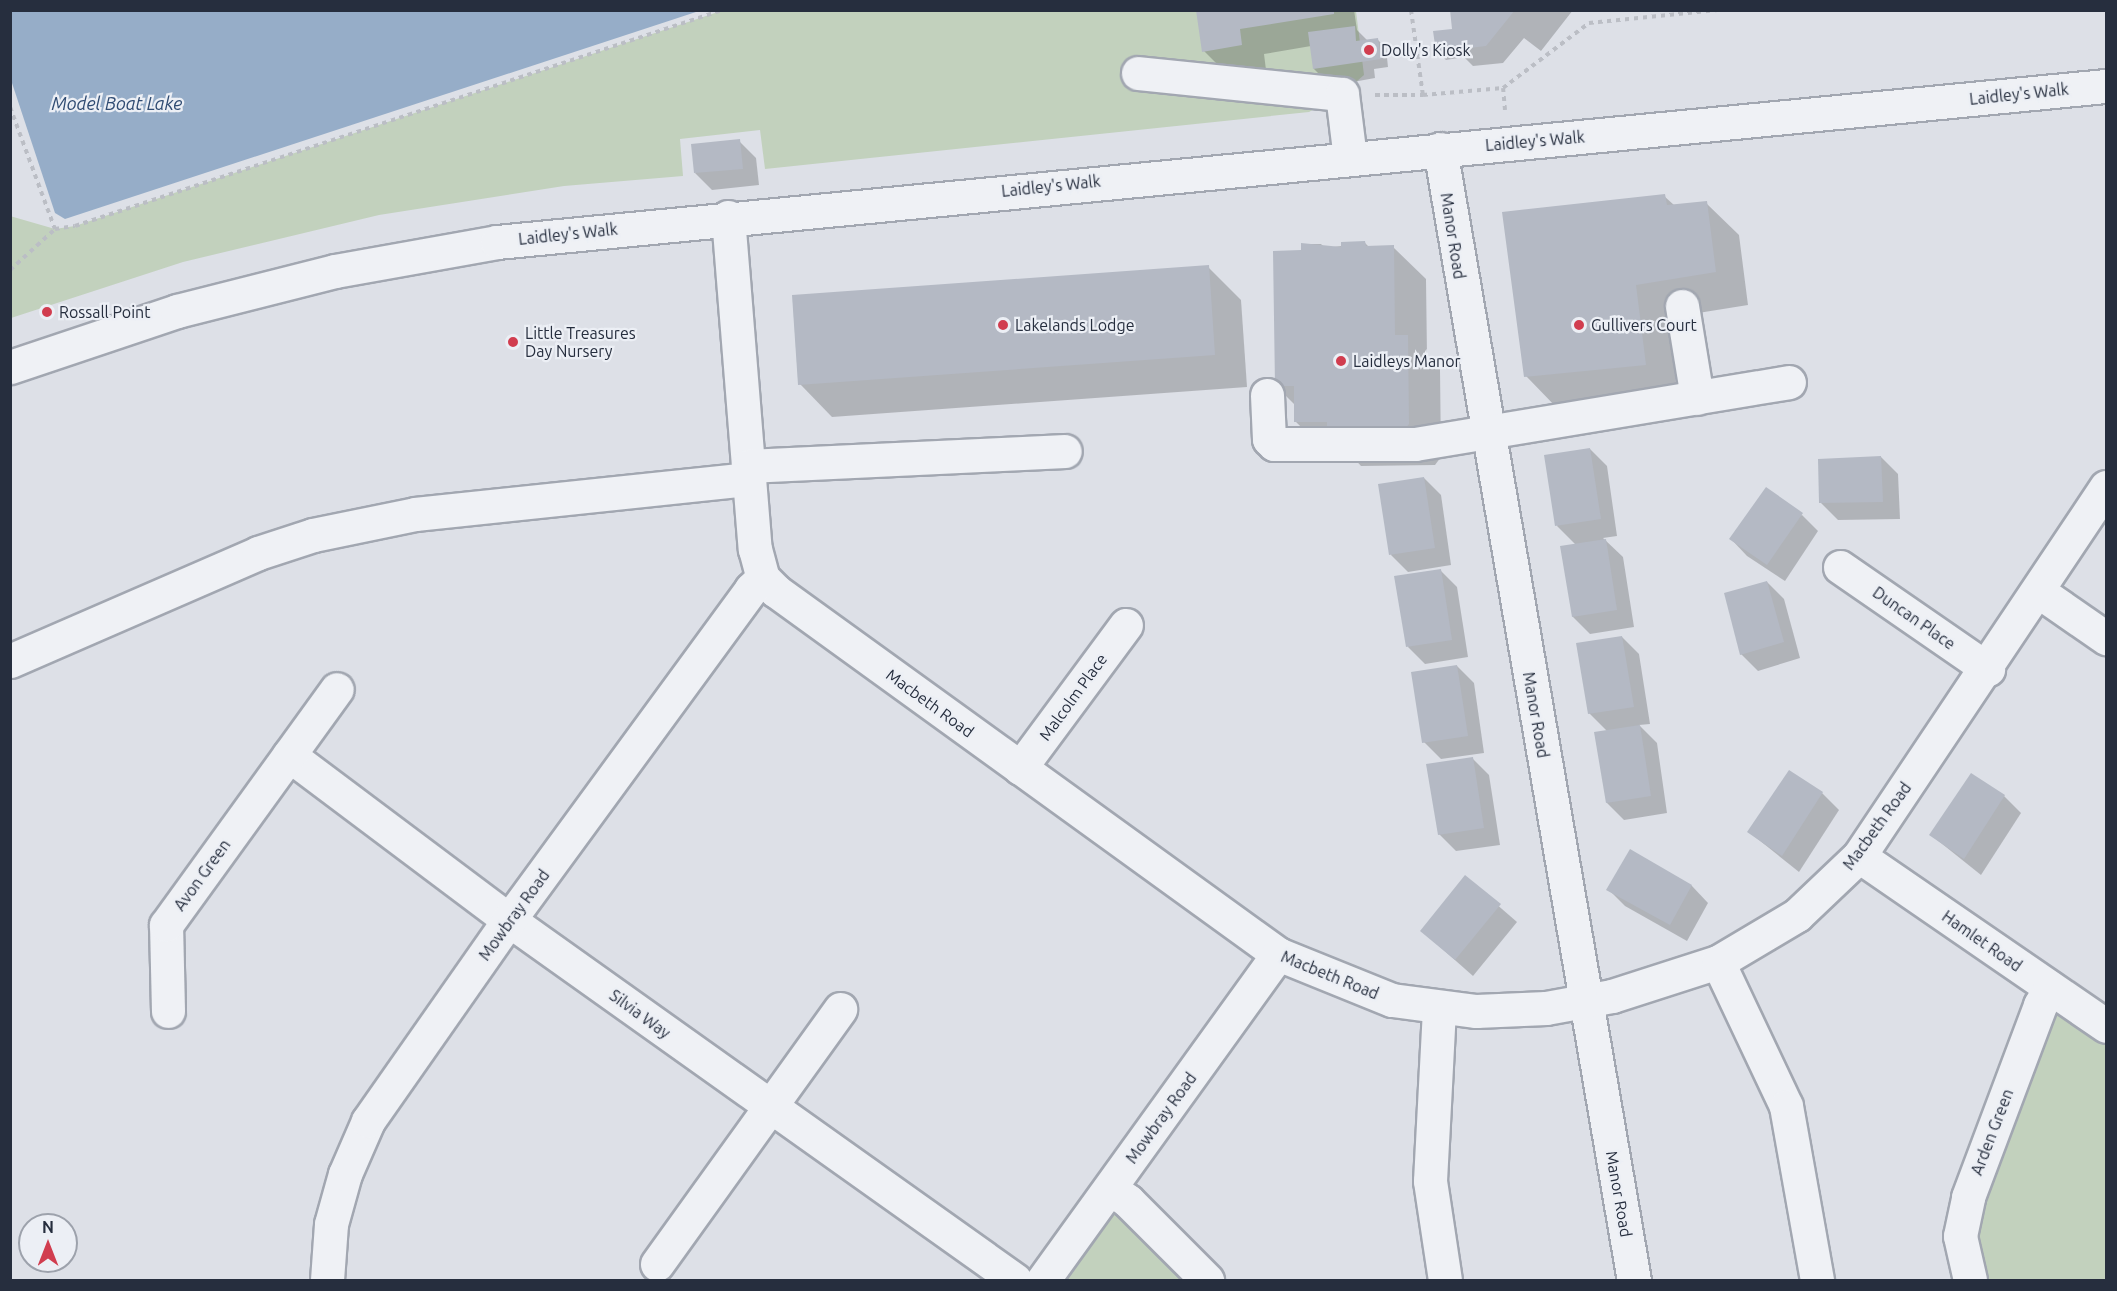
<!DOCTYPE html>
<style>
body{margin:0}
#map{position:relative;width:2117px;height:1291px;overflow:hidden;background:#dde0e7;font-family:Ubuntu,sans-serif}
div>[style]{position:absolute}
.green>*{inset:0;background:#c2d1bd}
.water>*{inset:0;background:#96adc8}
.shadow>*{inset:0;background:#0003}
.building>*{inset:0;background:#b4b9c4}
.path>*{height:4px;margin-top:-2px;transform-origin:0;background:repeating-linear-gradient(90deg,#bbbec5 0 4.5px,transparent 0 9px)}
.roads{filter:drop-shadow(2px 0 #a2a7b1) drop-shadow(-2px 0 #a2a7b1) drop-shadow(0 2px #a2a7b1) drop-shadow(0 -2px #a2a7b1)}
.minor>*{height:33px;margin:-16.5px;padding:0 16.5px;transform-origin:16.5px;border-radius:16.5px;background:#eff1f5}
.dots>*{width:16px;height:16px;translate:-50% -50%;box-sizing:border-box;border:3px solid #eceff5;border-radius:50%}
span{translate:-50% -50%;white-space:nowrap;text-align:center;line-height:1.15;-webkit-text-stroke:4.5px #eceff5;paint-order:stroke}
.poi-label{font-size:16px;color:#262e3e}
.left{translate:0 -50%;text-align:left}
.street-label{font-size:16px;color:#262e3e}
.water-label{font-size:18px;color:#2f4b72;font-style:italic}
.frame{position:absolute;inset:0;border:12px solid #262e3e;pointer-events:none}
.north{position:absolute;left:18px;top:1213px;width:60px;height:60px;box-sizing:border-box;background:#eceff5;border:2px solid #9da2ac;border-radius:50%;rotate:0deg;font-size:16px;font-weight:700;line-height:24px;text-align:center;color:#262e3e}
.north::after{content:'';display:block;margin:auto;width:21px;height:27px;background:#d13d4f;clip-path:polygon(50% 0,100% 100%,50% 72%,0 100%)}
</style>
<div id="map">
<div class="green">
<div style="clip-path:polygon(721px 11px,1356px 11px,1364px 75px,1342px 94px,1309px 112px,765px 169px,760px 130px,680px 139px,683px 176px,564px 186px,379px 215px,183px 262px,11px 318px,10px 216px,55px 229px,75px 226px)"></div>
<div style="clip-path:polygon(2040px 1005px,2106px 1027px,2106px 1280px,1970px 1280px,1963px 1257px)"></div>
<div style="clip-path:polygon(1111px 1189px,1206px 1280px,1043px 1280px)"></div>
</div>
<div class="water">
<div style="clip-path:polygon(10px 11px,11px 10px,699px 11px,65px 219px,55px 213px,11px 80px)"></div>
</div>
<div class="shadow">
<div style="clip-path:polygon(1197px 10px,1354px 10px,1357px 30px,1368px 41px,1378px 40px,1386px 48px,1388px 67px,1374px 69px,1375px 78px,1331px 86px,1314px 69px,1311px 46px,1264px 54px,1266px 70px,1229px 76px,1204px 51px)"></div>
<div style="clip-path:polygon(1451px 10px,1573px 10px,1541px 51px,1524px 38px,1503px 63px,1473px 66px,1464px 57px,1446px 60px,1437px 52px,1453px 30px)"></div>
<div style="clip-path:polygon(739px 141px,756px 158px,759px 185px,712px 190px,695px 173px)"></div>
<div style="clip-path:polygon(1664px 196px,1674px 205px,1706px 203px,1739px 235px,1748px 305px,1667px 318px,1678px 397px,1558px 409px,1526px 376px)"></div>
<div style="clip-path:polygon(1365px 243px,1369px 247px,1393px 247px,1426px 279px,1427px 356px,1440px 369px,1441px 457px,1435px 465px,1361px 466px,1350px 454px,1329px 454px,1296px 422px,1296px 406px,1276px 386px,1302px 244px,1321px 244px,1325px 248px)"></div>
<div style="clip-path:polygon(1208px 267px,1241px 300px,1247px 387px,832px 417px,800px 384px)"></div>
<div style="clip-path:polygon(1590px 449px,1607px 466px,1617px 536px,1603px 538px,1623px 557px,1634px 627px,1590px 634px,1573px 617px,1576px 545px,1557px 526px)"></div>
<div style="clip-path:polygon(1881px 457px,1898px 474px,1900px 519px,1838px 520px,1821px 503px)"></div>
<div style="clip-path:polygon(1424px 478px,1441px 495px,1451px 565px,1408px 572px,1391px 555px)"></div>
<div style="clip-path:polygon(1802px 515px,1818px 531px,1785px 581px,1747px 556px,1731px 539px)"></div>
<div style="clip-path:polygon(1440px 570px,1457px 587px,1468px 657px,1425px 664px,1408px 647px)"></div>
<div style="clip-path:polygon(1767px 582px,1784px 599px,1800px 658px,1758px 671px,1741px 654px)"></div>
<div style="clip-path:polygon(1622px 637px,1639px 654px,1650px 724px,1639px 725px,1657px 743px,1667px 813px,1624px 820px,1607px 803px,1607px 731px,1589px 713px)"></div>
<div style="clip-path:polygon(1457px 666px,1474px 683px,1484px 753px,1441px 759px,1424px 742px)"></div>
<div style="clip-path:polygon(1472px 758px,1489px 775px,1500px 845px,1456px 851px,1439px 834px)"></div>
<div style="clip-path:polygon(1822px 793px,1839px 810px,1799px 872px,1749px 832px)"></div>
<div style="clip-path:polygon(2004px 796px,2021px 813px,1981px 875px,1931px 835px)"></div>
<div style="clip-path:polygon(1630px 851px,1692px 886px,1708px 903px,1687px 941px,1625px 906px,1608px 889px)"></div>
<div style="clip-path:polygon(1465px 877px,1517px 922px,1473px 976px,1422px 931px)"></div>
</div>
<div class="building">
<div style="clip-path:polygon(1196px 10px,1334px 10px,1334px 14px,1240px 29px,1242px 45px,1202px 52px)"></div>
<div style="clip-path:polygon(1450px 10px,1515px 10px,1486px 46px,1436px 52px,1433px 31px,1452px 29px)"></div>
<div style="clip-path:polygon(1355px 26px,1356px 41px,1378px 38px,1381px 59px,1313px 69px,1308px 32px)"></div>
<div style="clip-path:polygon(740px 139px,743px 169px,694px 173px,691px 144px)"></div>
<div style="clip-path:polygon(1665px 194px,1667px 205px,1707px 201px,1716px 272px,1636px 285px,1646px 365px,1524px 377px,1502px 212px)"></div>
<div style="clip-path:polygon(1365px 241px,1366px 246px,1394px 245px,1395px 335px,1408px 335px,1409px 424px,1402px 433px,1327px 434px,1327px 422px,1294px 422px,1294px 386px,1275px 386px,1273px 251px,1301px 250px,1301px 243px,1341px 247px,1341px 242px)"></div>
<div style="clip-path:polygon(1209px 265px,1215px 355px,798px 385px,792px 295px)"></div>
<div style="clip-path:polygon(1590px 448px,1601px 519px,1555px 526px,1544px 455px)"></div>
<div style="clip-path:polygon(1881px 456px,1883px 502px,1819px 503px,1818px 459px)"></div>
<div style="clip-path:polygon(1424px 477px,1435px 548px,1389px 555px,1378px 484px)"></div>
<div style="clip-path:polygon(1766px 487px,1803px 513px,1767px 565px,1729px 539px)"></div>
<div style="clip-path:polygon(1606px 539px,1617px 610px,1572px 617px,1560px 546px)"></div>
<div style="clip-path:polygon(1441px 569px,1452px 640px,1406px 647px,1394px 576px)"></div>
<div style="clip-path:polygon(1767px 581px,1784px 642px,1740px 655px,1724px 593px)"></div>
<div style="clip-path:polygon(1622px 636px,1634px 707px,1588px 714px,1576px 643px)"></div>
<div style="clip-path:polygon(1457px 665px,1468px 736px,1422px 743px,1411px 672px)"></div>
<div style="clip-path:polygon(1640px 725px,1651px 796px,1606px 803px,1594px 732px)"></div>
<div style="clip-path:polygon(1473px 757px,1484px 828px,1438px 835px,1426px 764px)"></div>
<div style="clip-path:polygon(1789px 770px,1823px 792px,1782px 856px,1747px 832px)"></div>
<div style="clip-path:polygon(1971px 773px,2005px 795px,1964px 859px,1929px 835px)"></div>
<div style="clip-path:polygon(1630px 849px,1692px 885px,1670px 925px,1606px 890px)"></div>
<div style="clip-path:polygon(1465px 875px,1501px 904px,1455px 960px,1420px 931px)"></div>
</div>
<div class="path">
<div style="left:1411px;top:10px;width:86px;rotate:82deg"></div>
<div style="left:1375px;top:95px;width:48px"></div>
<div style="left:1423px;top:95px;width:80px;rotate:-5deg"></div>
<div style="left:10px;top:107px;width:130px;rotate:69.8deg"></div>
<div style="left:1505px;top:110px;width:22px;rotate:-95deg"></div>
<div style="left:1503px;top:88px;width:108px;rotate:-37.1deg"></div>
<div style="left:1589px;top:23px;width:129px;rotate:-5.8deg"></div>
<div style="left:10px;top:270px;width:61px;rotate:-42.3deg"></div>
<div style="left:55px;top:229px;width:20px;rotate:-9deg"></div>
<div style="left:75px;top:226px;width:682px;rotate:-18.46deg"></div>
</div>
<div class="roads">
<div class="minor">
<div style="left:1138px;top:73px;width:205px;rotate:5.9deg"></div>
<div style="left:1342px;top:94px;width:64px;rotate:82.9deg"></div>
<div style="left:1440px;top:149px;width:1148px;rotate:80.27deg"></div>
<div style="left:728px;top:217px;width:333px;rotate:85.4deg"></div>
<div style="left:755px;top:549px;width:30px;rotate:75deg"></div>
<div style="left:763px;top:578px;width:18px;rotate:45deg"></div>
<div style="left:776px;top:591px;width:619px;rotate:35.87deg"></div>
<div style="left:1278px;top:954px;width:123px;rotate:22deg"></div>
<div style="left:1392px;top:1000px;width:85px;rotate:7.5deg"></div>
<div style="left:1476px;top:1011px;width:70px;rotate:-2.5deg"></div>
<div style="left:1546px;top:1008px;width:67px;rotate:-10.3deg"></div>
<div style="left:1612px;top:996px;width:111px;rotate:-17.8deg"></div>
<div style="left:1718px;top:962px;width:92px;rotate:-30.7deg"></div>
<div style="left:1797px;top:915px;width:86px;rotate:-43.6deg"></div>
<div style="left:1859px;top:856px;width:444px;rotate:-56.2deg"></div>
<div style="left:1682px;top:306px;width:93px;rotate:80.7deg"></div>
<div style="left:10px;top:367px;width:176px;rotate:-18.5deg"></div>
<div style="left:177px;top:311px;width:163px;rotate:-14.2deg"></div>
<div style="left:335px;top:271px;width:165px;rotate:-10.1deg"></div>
<div style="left:497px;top:242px;width:1617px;rotate:-5.54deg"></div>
<div style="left:1267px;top:395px;width:44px;rotate:87.4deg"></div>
<div style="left:1269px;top:439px;width:7px;rotate:45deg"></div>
<div style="left:1274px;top:444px;width:141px"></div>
<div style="left:1415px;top:444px;width:379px;rotate:-9.4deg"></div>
<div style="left:748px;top:466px;width:317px;rotate:-2.7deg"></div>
<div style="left:1840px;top:567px;width:180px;rotate:34.6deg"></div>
<div style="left:2038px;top:591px;width:83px;rotate:34.7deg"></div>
<div style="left:10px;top:661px;width:270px;rotate:-23.5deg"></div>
<div style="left:258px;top:553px;width:58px;rotate:-18.1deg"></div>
<div style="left:313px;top:535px;width:104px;rotate:-11.6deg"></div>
<div style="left:415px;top:514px;width:336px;rotate:-6deg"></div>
<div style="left:289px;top:755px;width:275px;rotate:36.9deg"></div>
<div style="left:509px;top:920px;width:621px;rotate:35.43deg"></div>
<div style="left:1020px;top:768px;width:178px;rotate:-53.5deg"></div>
<div style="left:1859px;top:856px;width:300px;rotate:34.5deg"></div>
<div style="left:1718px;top:962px;width:159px;rotate:64.7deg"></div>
<div style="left:1786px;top:1106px;width:177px;rotate:79.9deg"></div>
<div style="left:1439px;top:1009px;width:172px;rotate:93deg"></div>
<div style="left:1430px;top:1181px;width:100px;rotate:81.4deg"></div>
<div style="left:168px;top:1011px;width:86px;rotate:-91.3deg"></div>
<div style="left:166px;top:925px;width:291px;rotate:-54.1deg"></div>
<div style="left:1111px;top:1189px;width:21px;rotate:35deg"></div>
<div style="left:1128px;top:1201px;width:112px;rotate:45deg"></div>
<div style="left:657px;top:1264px;width:314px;rotate:-54.3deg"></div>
<div style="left:327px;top:1280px;width:56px;rotate:-85.9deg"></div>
<div style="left:331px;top:1224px;width:52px;rotate:-74.4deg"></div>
<div style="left:345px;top:1174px;width:58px;rotate:-66.5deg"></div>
<div style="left:368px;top:1121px;width:246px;rotate:-55deg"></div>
<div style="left:509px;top:920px;width:410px;rotate:-53.8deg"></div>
<div style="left:751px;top:589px;width:16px;rotate:-43deg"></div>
<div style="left:1043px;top:1280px;width:402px;rotate:-54.2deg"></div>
<div style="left:1970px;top:1280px;width:45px;rotate:-102.8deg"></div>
<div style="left:1960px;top:1236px;width:40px;rotate:-78deg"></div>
<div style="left:1968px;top:1197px;width:205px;rotate:-69.4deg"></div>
<div style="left:2040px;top:1005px;width:20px;rotate:-60deg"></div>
</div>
</div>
<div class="dots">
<div style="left:1369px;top:50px;background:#d13d4f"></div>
<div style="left:47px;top:312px;background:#d13d4f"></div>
<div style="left:1003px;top:325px;background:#d13d4f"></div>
<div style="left:1579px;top:325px;background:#d13d4f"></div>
<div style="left:513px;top:342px;background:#d13d4f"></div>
<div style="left:1341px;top:361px;background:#d13d4f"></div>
</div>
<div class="poi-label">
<span class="left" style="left:1381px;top:50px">Dolly's Kiosk</span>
<span class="left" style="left:59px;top:312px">Rossall Point</span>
<span class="left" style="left:1015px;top:325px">Lakelands Lodge</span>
<span class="left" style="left:1591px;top:325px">Gullivers Court</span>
<span class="left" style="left:525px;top:342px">Little Treasures<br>Day Nursery</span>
<span class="left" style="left:1353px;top:361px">Laidleys Manor</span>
</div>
<div class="street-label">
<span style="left:2019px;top:94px;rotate:-6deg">Laidley's Walk</span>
<span style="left:1535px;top:141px;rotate:-5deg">Laidley's Walk</span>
<span style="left:1051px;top:186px;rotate:-6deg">Laidley's Walk</span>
<span style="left:568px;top:234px;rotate:-6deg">Laidley's Walk</span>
<span style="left:1453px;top:236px;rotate:81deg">Manor Road</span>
<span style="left:1914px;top:618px;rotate:35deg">Duncan Place</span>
<span style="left:1073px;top:697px;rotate:-54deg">Malcolm Place</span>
<span style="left:930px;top:703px;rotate:36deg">Macbeth Road</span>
<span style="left:1536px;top:715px;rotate:80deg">Manor Road</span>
<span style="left:1877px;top:826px;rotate:-54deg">Macbeth Road</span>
<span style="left:202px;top:875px;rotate:-54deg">Avon Green</span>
<span style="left:514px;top:915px;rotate:-54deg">Mowbray Road</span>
<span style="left:1982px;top:941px;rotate:35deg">Hamlet Road</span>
<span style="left:1330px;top:975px;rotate:22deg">Macbeth Road</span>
<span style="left:640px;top:1014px;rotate:36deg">Silvia Way</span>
<span style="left:1161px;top:1118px;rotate:-54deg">Mowbray Road</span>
<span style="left:1992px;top:1132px;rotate:-69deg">Arden Green</span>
<span style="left:1619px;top:1194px;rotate:80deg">Manor Road</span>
</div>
<div class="water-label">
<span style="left:117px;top:103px">Model Boat Lake</span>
</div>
<div class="frame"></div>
<div class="north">N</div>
</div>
